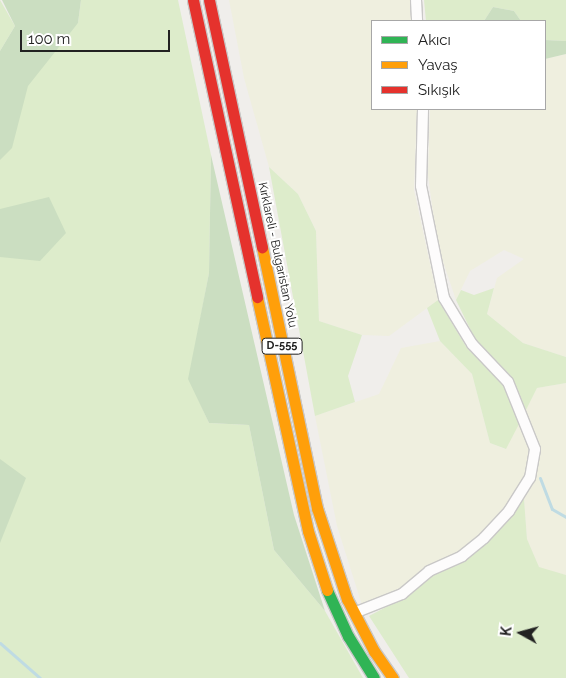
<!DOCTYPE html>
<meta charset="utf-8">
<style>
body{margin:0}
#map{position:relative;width:566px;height:678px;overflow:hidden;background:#f0eeeb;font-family:Raleway,sans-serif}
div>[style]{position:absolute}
.farmland>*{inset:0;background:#efefdf}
.grass>*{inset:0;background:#ddeccb}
.forest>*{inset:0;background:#cbdec1}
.stream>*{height:3px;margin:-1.5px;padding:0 1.5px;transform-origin:1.5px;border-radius:1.5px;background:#bfdbe3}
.roads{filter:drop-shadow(1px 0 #c9c8c7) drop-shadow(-1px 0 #c9c8c7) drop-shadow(0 1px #c9c8c7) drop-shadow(0 -1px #c9c8c7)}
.street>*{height:10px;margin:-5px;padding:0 5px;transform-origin:5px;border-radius:5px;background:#fdfcfc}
.fast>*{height:11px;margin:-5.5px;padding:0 5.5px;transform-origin:5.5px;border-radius:5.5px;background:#30b455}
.slow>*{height:11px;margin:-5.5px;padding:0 5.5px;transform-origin:5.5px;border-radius:5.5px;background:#ff9f0a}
.jam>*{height:11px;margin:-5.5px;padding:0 5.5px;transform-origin:5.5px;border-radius:5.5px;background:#e5322d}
span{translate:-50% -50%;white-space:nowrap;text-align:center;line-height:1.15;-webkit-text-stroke:4px #fff;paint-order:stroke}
.shield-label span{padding:1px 4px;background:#fff;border:1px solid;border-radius:4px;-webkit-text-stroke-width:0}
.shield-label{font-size:11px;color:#222;font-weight:700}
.street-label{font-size:12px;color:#222}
.legend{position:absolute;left:371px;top:20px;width:175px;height:90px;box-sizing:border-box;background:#fff;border:1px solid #a7a7a7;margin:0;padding:6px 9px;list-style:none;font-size:15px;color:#222}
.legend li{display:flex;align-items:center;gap:10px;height:25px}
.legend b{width:25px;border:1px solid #a7a7a7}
.north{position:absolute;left:496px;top:608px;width:50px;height:50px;-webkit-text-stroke:4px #fff;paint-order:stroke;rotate:277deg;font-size:14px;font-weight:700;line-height:20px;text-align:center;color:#222}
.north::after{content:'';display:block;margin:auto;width:18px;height:22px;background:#222;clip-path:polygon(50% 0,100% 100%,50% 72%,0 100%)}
.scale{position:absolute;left:20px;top:30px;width:150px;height:22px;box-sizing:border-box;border:2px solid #222;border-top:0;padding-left:6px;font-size:15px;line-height:18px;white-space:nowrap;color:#222;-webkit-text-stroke:4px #fff;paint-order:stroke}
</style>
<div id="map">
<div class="farmland">
<div style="clip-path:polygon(229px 0,410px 0,411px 21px,372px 21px,372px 109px,417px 109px,414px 190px,438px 300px,389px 336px,362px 335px,319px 321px,316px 231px,298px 194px,269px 167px,244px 78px)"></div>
<div style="clip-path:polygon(566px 54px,566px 357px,523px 343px,487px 314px,497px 278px,524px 259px,504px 250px,470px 271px,456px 300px,437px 244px,428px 175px,430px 109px,545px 109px,545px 59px)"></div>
<div style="clip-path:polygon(440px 341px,472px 374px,490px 443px,505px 449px,537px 388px,566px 383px,566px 575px,539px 568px,527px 539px,524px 499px,460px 554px,401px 591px,362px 605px,337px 526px,315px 416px,379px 394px,401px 348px)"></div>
</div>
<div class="grass">
<div style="clip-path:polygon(0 0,15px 26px,0 51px)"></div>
<div style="clip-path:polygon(81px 0,178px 0,211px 155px,209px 273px,189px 379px,209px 423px,249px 425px,274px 550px,325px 611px,363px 678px,0 678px,0 65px,78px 23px)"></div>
<div style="clip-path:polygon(424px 0,566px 0,566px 41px,545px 40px,545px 21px,521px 21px,514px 11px,493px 7px,484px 21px,426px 21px)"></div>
<div style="clip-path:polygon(269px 167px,298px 194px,316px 231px,319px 321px,362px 335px,348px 376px,355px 402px,315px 416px)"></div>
<div style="clip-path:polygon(494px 288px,487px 314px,523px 343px,566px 357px,566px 383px,537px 388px,526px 410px,510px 375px,475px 339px,456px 300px,461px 290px,474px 295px)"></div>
<div style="clip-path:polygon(438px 300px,467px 348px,504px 386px,519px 424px,506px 449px,490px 443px,472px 374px,440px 341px,427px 308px)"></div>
<div style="clip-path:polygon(524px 499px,527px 539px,539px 567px,566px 575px,566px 678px,409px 678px,369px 616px,405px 597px,431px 575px,464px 559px)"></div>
</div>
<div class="forest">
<div style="clip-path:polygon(2px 0,81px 0,78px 23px,28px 86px,12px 148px,0 160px,0 51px,15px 26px)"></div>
<div style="clip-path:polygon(493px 7px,514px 11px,521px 21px,484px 21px)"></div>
<div style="clip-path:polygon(545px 40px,566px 41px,566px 54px,545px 59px)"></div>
<div style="clip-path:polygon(211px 155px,294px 515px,325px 611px,274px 550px,249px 425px,209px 423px,188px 379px,209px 273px)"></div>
<div style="clip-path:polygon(49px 197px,66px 233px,40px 261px,0 257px,0 209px)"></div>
<div style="clip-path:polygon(0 459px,26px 478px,0 543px)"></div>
</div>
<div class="stream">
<div style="left:540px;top:478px;width:33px;rotate:69deg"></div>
<div style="left:552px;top:509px;width:16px;rotate:30deg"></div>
<div style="left:0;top:643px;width:53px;rotate:41.2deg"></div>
</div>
<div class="roads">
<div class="street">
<div style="left:416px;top:0;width:21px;rotate:87deg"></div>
<div style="left:354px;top:613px;width:52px;rotate:-21.6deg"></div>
<div style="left:402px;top:594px;width:35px;rotate:-40deg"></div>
<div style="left:429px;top:571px;width:36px;rotate:-24deg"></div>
<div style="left:462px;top:556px;width:28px;rotate:-39deg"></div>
<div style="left:484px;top:538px;width:37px;rotate:-47deg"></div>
<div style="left:509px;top:511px;width:39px;rotate:-58deg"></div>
<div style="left:530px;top:478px;width:29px;rotate:-80deg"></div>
<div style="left:535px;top:449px;width:72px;rotate:-111.9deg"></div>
<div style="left:508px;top:382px;width:52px;rotate:-133.5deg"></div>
<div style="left:472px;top:344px;width:54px;rotate:-121.3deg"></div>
<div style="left:444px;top:298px;width:114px;rotate:-101.6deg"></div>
<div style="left:421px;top:186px;width:77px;rotate:-88.5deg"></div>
</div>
<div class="fast">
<div style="left:327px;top:590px;width:51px;rotate:65.5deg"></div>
<div style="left:348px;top:636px;width:49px;rotate:58.2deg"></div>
</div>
<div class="slow">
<div style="left:262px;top:247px;width:267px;rotate:78.1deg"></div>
<div style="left:317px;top:508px;width:96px;rotate:71.8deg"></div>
<div style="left:347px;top:599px;width:59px;rotate:62.6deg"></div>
<div style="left:374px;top:651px;width:33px;rotate:55deg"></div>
<div style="left:257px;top:297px;width:239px;rotate:77.7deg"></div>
<div style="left:308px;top:531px;width:62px;rotate:72.1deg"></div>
</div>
<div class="jam">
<div style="left:193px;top:0;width:304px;rotate:77.8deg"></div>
<div style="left:209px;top:0;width:253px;rotate:77.9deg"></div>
</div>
</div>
<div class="shield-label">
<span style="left:282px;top:346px">D-555</span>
</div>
<div class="street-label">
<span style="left:277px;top:255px;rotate:78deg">Kırklareli - Bulgaristan Yolu</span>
</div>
<ul class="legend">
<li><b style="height:6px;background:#30b455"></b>Akıcı</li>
<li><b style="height:6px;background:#ff9f0a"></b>Yavaş</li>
<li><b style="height:6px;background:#e5322d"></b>Sıkışık</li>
</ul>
<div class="north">K</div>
<div class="scale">100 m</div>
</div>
